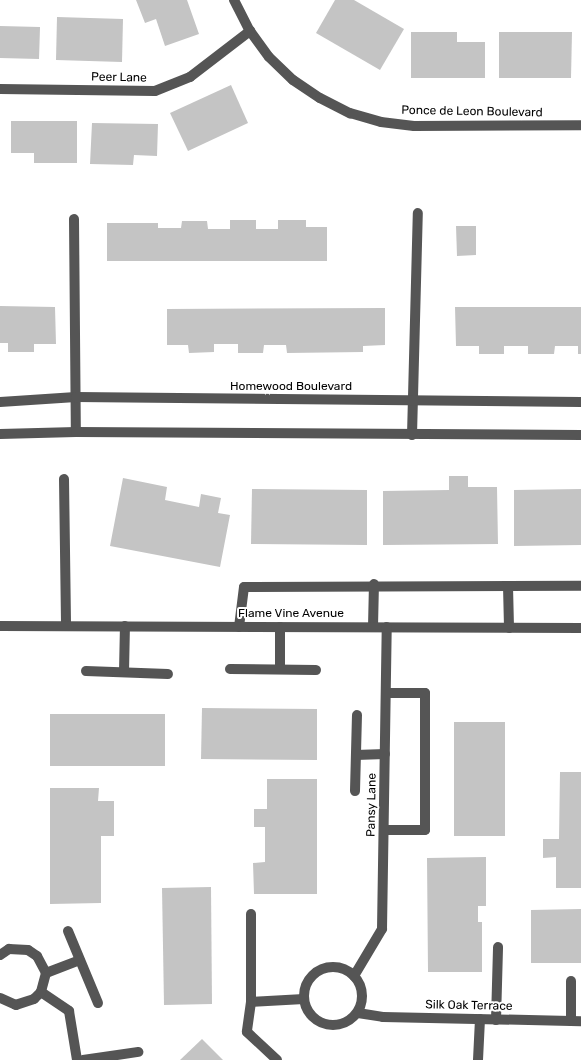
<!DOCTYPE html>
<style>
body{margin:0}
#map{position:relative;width:581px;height:1060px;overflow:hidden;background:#fff;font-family:Rubik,sans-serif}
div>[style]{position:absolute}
.building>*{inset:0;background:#c4c4c4}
.service>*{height:10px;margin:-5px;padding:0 5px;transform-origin:5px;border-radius:5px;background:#555}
.minor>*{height:10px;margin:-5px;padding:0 5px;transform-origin:5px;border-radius:5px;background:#555}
.minor>.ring{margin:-5px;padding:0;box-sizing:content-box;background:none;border:10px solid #555;border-radius:50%}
.tertiary>*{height:10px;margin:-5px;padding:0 5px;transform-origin:5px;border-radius:5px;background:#555}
span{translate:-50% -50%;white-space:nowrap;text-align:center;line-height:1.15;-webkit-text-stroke:4px #fff;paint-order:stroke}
.street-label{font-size:12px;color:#000}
</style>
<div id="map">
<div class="building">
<div style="clip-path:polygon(136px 0,187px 0,199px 34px,165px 46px,156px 19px,145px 23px)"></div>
<div style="clip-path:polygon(335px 0,354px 0,404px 29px,380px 70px,316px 33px)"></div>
<div style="clip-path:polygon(57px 17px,123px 19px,122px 62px,56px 60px)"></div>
<div style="clip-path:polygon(0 26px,40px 27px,39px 59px,0 58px)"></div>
<div style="clip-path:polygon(411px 32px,457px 32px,457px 42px,485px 42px,485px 78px,411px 78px)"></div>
<div style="clip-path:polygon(499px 32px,572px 32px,571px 78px,499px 78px)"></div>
<div style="clip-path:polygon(231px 85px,248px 123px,188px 151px,170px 113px)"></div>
<div style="clip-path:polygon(11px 121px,77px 121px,77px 163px,34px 163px,34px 153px,11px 153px)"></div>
<div style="clip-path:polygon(92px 123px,158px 124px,157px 156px,134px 155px,133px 165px,90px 164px)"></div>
<div style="clip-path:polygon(230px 220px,256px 220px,256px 229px,278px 229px,278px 220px,306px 220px,306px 227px,327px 227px,327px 261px,107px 261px,107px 223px,158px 223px,158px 228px,181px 228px,182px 221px,207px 221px,208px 229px,230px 229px)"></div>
<div style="clip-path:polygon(456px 226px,476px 226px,476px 255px,457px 256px)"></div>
<div style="clip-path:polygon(0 306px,55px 307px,56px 344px,34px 344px,34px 352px,8px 352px,8px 343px,0 343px)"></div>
<div style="clip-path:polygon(455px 307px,581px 307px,581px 354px,578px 354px,578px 346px,555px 346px,554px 354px,528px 354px,528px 346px,504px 346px,504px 354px,479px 354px,479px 346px,456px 346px)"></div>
<div style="clip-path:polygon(385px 308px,385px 345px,363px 346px,363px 352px,287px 353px,286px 345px,264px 345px,263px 353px,238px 353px,238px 344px,214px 344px,214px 352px,189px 353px,188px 345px,167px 345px,167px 309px)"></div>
<div style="clip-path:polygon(449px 476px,468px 476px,468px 487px,497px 487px,498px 544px,383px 545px,383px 491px,449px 490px)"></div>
<div style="clip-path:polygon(123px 478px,167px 487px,165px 500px,199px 507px,201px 494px,221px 498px,218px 513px,230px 515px,220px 567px,110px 546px)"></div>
<div style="clip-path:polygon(252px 489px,367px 490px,367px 545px,251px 544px)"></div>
<div style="clip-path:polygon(581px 489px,581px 545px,514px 546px,514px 490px)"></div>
<div style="clip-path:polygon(202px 708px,317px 709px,317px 760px,201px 759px)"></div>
<div style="clip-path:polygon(50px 714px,165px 714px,165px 766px,50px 766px)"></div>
<div style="clip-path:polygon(454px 722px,505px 722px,505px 836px,454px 836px)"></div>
<div style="clip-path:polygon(560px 772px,581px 772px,581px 888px,556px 888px,556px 857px,543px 858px,543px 839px,559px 839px)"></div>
<div style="clip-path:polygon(267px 779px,317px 779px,317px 894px,254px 894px,253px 863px,265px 862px,265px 827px,254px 827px,254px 809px,267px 809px)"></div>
<div style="clip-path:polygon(50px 788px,99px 788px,98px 801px,114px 801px,114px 836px,101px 836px,101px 903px,50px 904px)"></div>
<div style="clip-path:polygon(486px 857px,486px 906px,478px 906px,478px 922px,482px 922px,482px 972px,428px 972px,427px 858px)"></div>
<div style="clip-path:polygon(211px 887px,212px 1004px,164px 1005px,162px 888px)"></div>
<div style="clip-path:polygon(581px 909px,581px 963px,531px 963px,531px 910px)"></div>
<div style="clip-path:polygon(202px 1039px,223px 1060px,180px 1060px)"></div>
</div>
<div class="service">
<div style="left:74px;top:219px;width:213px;rotate:89.5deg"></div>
<div style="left:412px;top:435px;width:222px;rotate:-88.5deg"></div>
<div style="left:64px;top:479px;width:147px;rotate:89.2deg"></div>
<div style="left:508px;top:586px;width:42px;rotate:88.6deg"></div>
<div style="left:239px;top:627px;width:40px;rotate:-82.9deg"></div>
<div style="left:244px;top:587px;width:337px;rotate:-0.2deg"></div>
<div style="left:280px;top:627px;width:42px;rotate:90deg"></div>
<div style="left:373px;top:627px;width:43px;rotate:-88.7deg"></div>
<div style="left:230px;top:669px;width:86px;rotate:0.7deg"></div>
<div style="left:86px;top:671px;width:82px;rotate:2.1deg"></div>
<div style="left:124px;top:672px;width:46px;rotate:-88.8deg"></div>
<div style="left:356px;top:755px;width:29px;rotate:-2deg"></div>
<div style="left:355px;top:791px;width:76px;rotate:-88.5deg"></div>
<div style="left:384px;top:830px;width:41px"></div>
<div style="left:425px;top:830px;width:137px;rotate:-90deg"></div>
<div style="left:425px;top:693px;width:39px;rotate:180deg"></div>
<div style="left:251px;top:914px;width:88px;rotate:90deg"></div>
<div style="left:251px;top:1002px;width:30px;rotate:98deg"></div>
<div style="left:247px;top:1032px;width:41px;rotate:43deg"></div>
<div style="left:68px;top:931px;width:78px;rotate:67.4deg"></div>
<div style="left:46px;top:973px;width:36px;rotate:-21deg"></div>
<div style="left:571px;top:981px;width:40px;rotate:90deg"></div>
<div style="left:41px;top:992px;width:34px;rotate:34deg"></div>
<div style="left:69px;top:1011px;width:50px;rotate:80.7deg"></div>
<div style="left:251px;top:1002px;width:53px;rotate:-3.2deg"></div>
<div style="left:496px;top:1020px;width:73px;rotate:-88.4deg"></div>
<div style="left:83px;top:1060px;width:56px;rotate:-8.3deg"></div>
<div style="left:478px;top:1060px;width:41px;rotate:-87.2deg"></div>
</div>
<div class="minor">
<div style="left:234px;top:0;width:35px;rotate:63deg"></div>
<div style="left:250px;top:31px;width:32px;rotate:54deg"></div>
<div style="left:269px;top:57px;width:33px;rotate:44deg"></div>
<div style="left:293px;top:80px;width:32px;rotate:34deg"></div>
<div style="left:320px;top:98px;width:34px;rotate:27deg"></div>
<div style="left:350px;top:113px;width:32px;rotate:16deg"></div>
<div style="left:381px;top:122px;width:33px;rotate:7deg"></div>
<div style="left:414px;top:126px;width:167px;rotate:-0.3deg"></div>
<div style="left:0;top:89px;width:155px;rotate:0.7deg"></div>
<div style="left:155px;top:91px;width:38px;rotate:-22deg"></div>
<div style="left:190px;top:77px;width:76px;rotate:-37.5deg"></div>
<div style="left:0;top:626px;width:581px;rotate:0.2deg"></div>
<div style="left:0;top:955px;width:11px;rotate:-34deg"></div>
<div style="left:9px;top:949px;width:19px;rotate:3deg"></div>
<div style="left:28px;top:950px;width:11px;rotate:34deg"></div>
<div style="left:37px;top:956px;width:19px;rotate:62deg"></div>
<div style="left:46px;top:973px;width:20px;rotate:105deg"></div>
<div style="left:41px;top:992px;width:10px;rotate:135deg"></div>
<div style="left:34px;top:999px;width:19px;rotate:162deg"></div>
<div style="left:16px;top:1005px;width:17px;rotate:-156deg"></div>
<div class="ring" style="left:304px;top:967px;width:48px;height:48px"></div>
<div style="left:354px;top:976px;width:55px;rotate:-59.2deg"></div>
<div style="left:382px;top:929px;width:302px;rotate:-89.1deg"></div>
<div style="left:358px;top:1013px;width:25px;rotate:9deg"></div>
<div style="left:383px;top:1017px;width:198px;rotate:1.2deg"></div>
</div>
<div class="tertiary">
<div style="left:0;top:402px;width:76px;rotate:-3.8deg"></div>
<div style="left:76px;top:397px;width:505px;rotate:0.57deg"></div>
<div style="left:0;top:434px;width:76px;rotate:-1.5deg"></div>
<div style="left:76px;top:432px;width:505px;rotate:0.34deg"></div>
</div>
<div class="street-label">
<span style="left:119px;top:78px;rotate:1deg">Peer Lane</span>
<span style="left:472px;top:112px;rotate:1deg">Ponce de Leon Boulevard</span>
<span style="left:291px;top:387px">Homewood Boulevard</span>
<span style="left:291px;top:614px">Flame Vine Avenue</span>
<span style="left:372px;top:805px;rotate:-89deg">Pansy Lane</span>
<span style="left:469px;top:1006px;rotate:1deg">Silk Oak Terrace</span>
</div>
</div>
